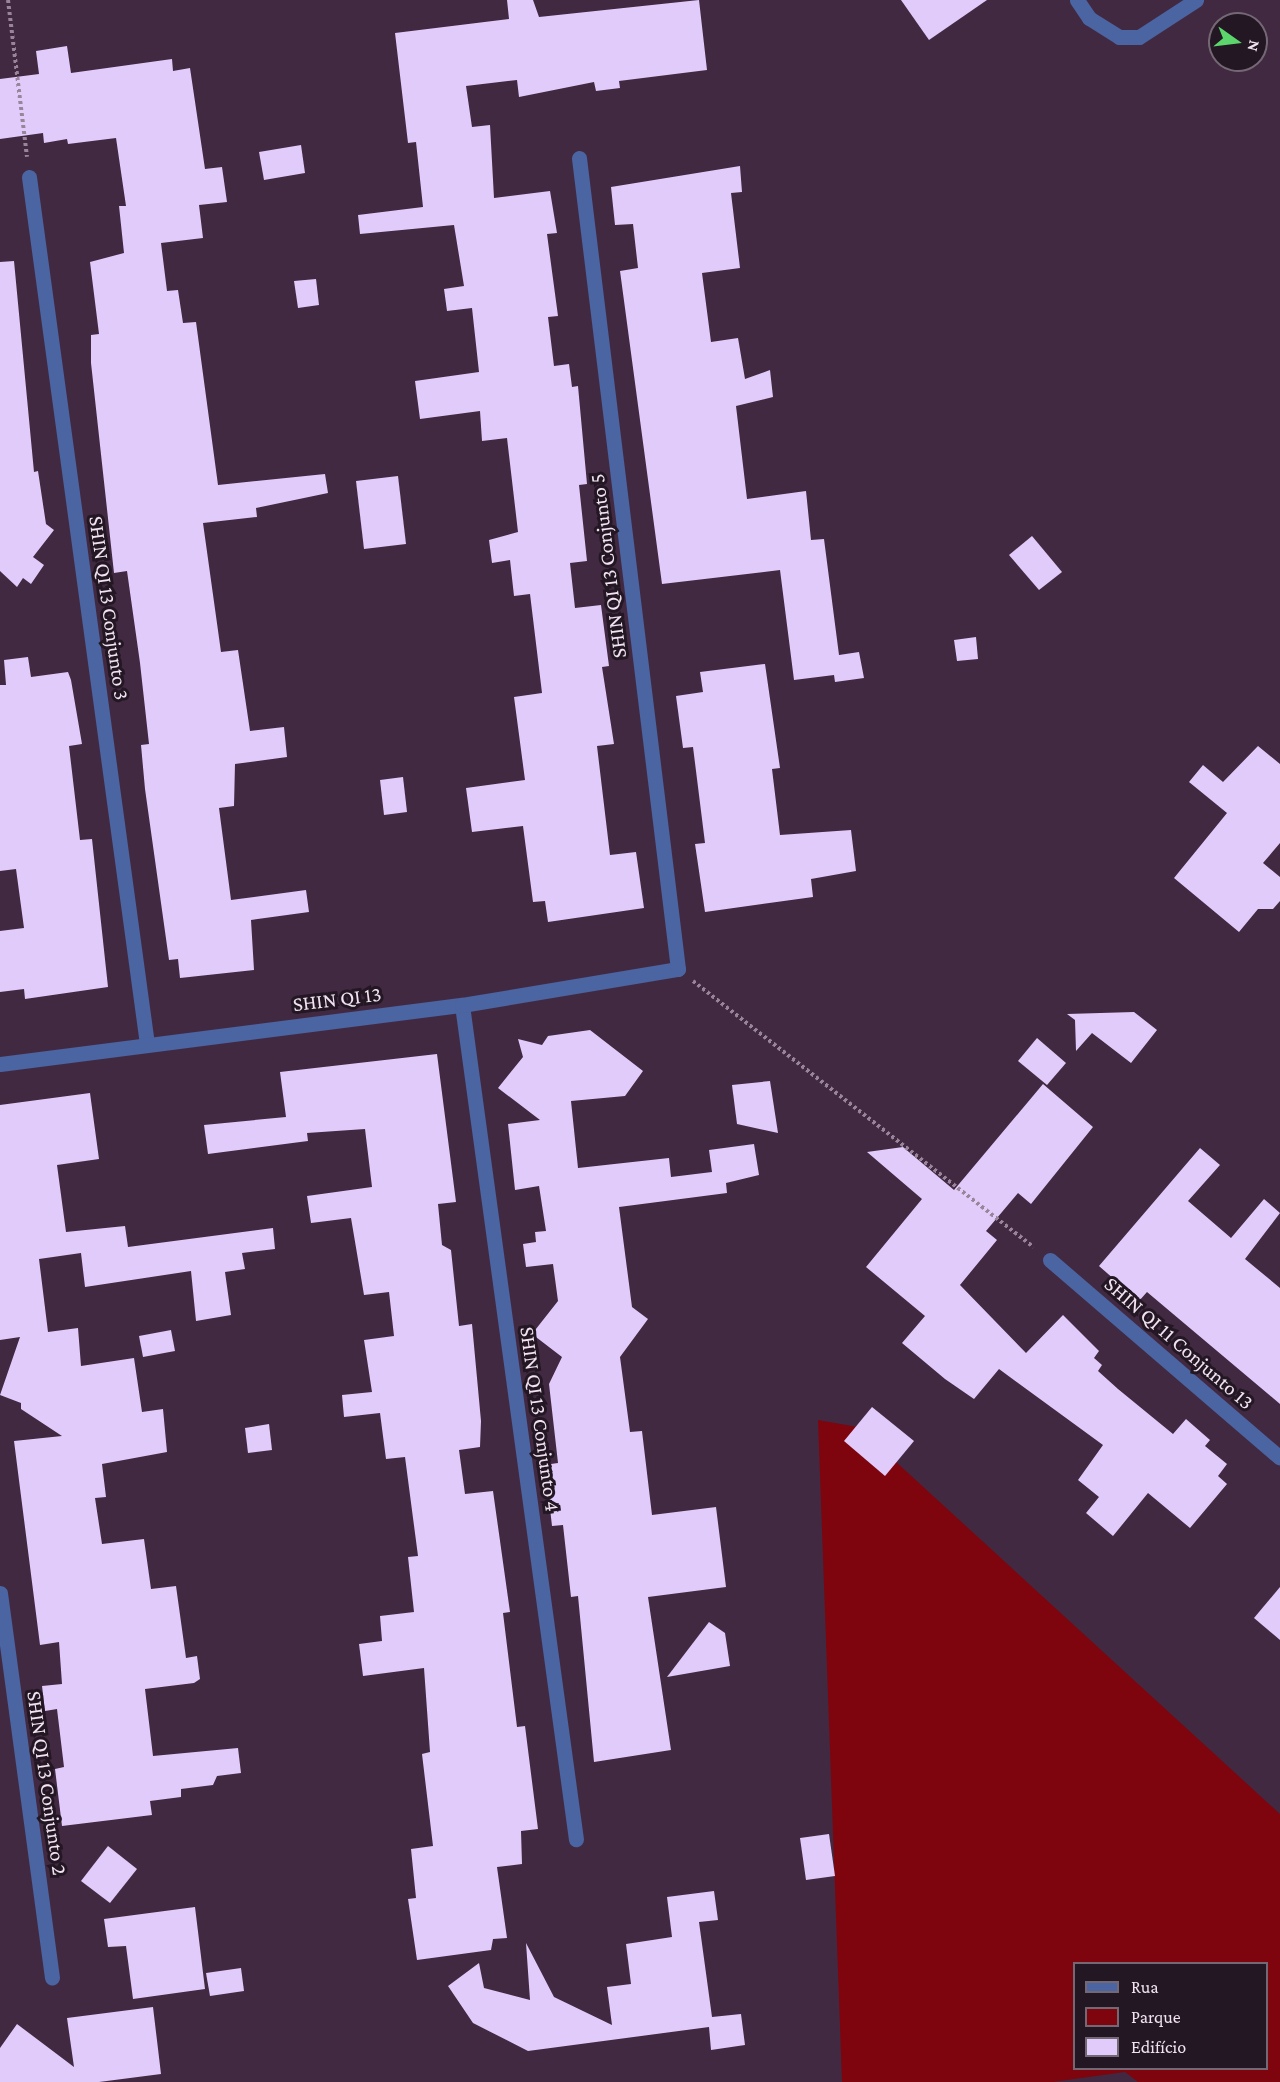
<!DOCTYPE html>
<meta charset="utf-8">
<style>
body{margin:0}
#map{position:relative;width:1280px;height:2082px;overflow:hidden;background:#422942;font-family:"Crimson Pro",serif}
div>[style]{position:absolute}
.green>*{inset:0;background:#7e050e}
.building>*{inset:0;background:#e1cbfa}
.path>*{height:4px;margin-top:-2px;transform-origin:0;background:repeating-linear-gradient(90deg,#998599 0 3px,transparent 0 6px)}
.street>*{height:15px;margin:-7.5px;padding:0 7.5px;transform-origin:7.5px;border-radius:7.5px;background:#4b64a2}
span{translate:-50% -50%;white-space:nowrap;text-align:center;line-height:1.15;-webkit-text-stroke:6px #221722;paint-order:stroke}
.street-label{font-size:21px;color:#f2e2f2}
.legend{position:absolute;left:1073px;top:1962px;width:195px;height:108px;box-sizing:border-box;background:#221722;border:2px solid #756875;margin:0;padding:8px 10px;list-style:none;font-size:18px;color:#f2e2f2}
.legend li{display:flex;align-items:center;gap:12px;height:30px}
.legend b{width:30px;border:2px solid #756875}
.north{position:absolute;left:1208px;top:12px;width:60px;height:60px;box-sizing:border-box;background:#221722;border:2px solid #756875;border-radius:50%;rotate:104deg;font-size:16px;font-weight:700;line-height:24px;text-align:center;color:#f2e2f2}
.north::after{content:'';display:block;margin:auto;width:21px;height:27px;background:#5cd56d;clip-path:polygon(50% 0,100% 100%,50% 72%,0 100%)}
</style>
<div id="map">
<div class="green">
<div style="clip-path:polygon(evenodd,818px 1420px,858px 1427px,1280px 1814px,1280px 2082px,1138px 2082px,1125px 2072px,1053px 2082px,842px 2082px,818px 1420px,1074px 1964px,1266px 1964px,1266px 2068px,1074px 2068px,1074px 1964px)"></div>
</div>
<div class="building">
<div style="clip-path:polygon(507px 0,533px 0,539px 17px,699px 0,707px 70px,619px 81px,620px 88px,596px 91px,594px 82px,519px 97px,517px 80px,466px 86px,472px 127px,490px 125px,494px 198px,550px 191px,557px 233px,547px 234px,558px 316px,548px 317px,554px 366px,569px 364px,572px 387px,578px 386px,587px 484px,579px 485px,587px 561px,570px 563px,575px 608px,601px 605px,609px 666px,602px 667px,614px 744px,597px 746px,610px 855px,636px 852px,644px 908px,548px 922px,545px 901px,533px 902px,523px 826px,472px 832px,466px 788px,525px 780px,514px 697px,542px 693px,530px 594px,514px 596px,510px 560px,492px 563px,489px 540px,518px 532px,507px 438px,482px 441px,480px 411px,420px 419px,415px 381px,479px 372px,472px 308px,447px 311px,444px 289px,464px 286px,454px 225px,360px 234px,358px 215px,423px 207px,416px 142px,408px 143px,395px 33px,509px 19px)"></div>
<div style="clip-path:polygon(901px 0,987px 0,929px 40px)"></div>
<div style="clip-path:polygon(67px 46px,71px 73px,172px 59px,173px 71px,190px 68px,205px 169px,222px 167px,227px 202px,199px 205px,203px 238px,161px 243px,167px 291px,178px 290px,183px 323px,196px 322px,218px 485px,325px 474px,328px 493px,256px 508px,257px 517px,203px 523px,221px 652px,238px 650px,250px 731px,284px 727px,287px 757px,235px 764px,234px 806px,219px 808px,231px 900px,306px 890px,309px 912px,251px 920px,254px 970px,180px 978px,178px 959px,169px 960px,145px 789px,141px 745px,149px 744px,140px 663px,127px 571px,114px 573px,91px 363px,91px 335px,99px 334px,90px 262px,124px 253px,119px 206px,126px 206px,116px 138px,68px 144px,67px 139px,44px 143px,43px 133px,0 139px,0 79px,39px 74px,36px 51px)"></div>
<div style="clip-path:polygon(301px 145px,305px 173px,264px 180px,259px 152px)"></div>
<div style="clip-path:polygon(740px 166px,742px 192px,731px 193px,740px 268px,702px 273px,711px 342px,738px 338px,745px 379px,770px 370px,773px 397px,736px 406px,747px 499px,806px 491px,811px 540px,824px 539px,839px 655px,859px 652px,864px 678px,835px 682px,834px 675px,794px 680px,780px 570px,662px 584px,620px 271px,638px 268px,633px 224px,615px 225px,611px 187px)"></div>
<div style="clip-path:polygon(14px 261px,34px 472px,38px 471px,46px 524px,54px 530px,33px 557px,44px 565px,31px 584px,23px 578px,17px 587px,0 571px,0 262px)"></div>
<div style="clip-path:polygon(316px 279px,319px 305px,298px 308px,294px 281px)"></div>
<div style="clip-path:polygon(398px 476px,406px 544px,364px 549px,356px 481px)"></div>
<div style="clip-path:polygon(1032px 536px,1062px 572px,1039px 590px,1009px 555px)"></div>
<div style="clip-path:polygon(976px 637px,978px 659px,957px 661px,954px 640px)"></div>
<div style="clip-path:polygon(28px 657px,31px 677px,68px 672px,71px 680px,82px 744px,69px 746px,80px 840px,92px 839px,108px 987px,25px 999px,24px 989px,0 992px,0 931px,24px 928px,16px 869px,0 871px,0 685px,6px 685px,4px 660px)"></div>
<div style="clip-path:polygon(765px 664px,780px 768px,772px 769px,780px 835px,851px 830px,856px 871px,811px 879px,813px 897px,705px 912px,695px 844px,705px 843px,693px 747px,683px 748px,676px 696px,703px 692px,700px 672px)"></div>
<div style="clip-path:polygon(1258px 746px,1280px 764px,1280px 843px,1263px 863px,1280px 877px,1280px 901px,1273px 909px,1258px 909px,1239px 932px,1174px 878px,1227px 813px,1189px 782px,1203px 765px,1223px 782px)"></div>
<div style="clip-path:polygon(403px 777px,407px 812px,384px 815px,380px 780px)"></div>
<div style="clip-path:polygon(1134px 1012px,1157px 1030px,1131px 1063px,1092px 1033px,1076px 1051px,1075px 1020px,1067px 1014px)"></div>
<div style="clip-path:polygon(590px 1030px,643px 1071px,625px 1096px,571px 1101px,578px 1168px,669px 1158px,671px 1177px,712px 1172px,709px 1150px,754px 1144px,759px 1175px,726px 1183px,727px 1193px,619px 1207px,632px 1307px,648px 1319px,620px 1357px,630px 1432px,642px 1431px,652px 1515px,716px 1507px,726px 1587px,648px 1597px,671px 1750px,594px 1762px,578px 1596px,571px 1597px,563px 1525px,552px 1526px,548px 1491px,554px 1490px,551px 1464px,558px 1463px,549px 1384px,562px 1357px,532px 1334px,558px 1301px,553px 1264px,526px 1267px,523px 1244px,536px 1242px,535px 1232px,546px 1231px,539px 1186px,515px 1190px,508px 1124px,540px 1120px,498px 1088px,523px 1057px,518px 1039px,542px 1045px,548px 1036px)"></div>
<div style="clip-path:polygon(1037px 1038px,1066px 1063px,1047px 1085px,1018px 1061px)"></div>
<div style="clip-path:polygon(437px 1054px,456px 1202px,438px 1204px,442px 1245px,451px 1250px,459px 1326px,472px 1324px,481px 1421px,480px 1447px,459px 1450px,465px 1494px,493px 1491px,510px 1612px,503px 1613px,517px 1727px,525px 1726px,538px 1829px,521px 1831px,522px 1864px,497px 1867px,507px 1938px,493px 1939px,491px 1950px,417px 1960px,408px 1899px,416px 1898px,411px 1849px,433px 1846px,422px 1754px,430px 1752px,424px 1668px,363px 1676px,359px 1644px,382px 1641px,380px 1616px,414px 1612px,408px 1557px,418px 1556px,405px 1457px,386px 1459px,380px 1413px,344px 1417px,342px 1395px,372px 1392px,364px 1340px,394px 1336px,389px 1292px,364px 1295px,351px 1218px,311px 1223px,307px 1196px,372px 1187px,365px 1129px,307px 1133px,308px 1141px,208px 1154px,204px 1125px,286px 1117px,280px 1072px)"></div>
<div style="clip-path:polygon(770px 1081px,778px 1133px,737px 1124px,732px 1085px)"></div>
<div style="clip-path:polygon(1043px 1084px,1093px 1127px,1031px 1204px,1018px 1193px,986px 1231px,997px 1240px,960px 1285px,1026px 1353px,1063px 1315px,1099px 1351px,1094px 1358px,1102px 1365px,1098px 1371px,1118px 1389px,1173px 1434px,1186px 1419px,1210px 1440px,1205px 1446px,1227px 1464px,1218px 1476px,1227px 1484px,1190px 1528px,1148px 1493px,1113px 1536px,1086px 1513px,1099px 1497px,1078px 1480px,1103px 1445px,999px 1369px,974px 1399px,945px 1379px,902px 1343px,925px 1316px,866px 1267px,922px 1199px,867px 1152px,903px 1147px,954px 1190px)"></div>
<div style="clip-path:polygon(90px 1093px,99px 1159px,57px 1165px,66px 1232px,125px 1226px,128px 1247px,273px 1228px,275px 1249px,242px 1253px,245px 1269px,225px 1272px,231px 1315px,196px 1321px,191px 1271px,85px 1287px,81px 1253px,39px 1259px,48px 1332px,78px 1328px,81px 1366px,134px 1358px,142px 1412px,163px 1409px,167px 1452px,102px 1464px,106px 1497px,95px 1498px,102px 1544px,144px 1539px,151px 1589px,176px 1586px,186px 1658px,197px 1656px,200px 1679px,194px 1683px,145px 1689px,153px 1756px,238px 1748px,241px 1773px,217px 1776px,213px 1785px,181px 1789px,181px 1797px,150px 1801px,152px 1815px,62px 1826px,55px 1769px,64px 1767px,57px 1709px,45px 1711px,42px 1686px,62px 1684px,59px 1642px,40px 1645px,14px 1441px,62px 1436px,21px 1409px,21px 1403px,0 1395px,20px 1337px,0 1340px,0 1105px)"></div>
<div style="clip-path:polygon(1200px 1148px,1220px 1165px,1188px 1201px,1231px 1238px,1264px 1199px,1280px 1213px,1245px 1259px,1280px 1288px,1280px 1404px,1147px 1292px,1139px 1301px,1099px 1266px)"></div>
<div style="clip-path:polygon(171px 1330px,175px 1351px,143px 1357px,139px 1336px)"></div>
<div style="clip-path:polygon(872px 1407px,914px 1441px,885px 1476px,844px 1441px)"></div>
<div style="clip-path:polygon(269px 1424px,272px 1450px,248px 1453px,245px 1428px)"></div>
<div style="clip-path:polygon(1280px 1587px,1280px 1640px,1254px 1618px)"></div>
<div style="clip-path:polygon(709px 1622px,725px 1633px,730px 1666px,667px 1677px)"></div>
<div style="clip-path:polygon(829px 1834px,835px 1876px,806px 1880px,800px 1838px)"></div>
<div style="clip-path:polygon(108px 1846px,137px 1869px,110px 1903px,81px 1881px)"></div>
<div style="clip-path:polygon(714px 1891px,718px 1920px,699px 1922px,712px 2017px,741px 2014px,745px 2045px,711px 2050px,709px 2027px,528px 2051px,473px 2023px,448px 1986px,479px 1963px,484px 1988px,530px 2000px,526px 1943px,554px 1997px,612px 2025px,607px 1987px,631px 1984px,626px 1944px,672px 1937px,667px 1897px)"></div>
<div style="clip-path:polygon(195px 1907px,205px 1989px,133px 1999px,126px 1946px,108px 1947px,104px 1919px)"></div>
<div style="clip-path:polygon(241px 1968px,244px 1991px,210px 1996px,206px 1973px)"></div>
<div style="clip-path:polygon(153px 2007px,161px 2074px,99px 2082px,0 2082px,0 2048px,17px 2024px,74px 2067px,67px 2018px)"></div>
</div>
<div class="path">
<div style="left:8px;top:0;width:158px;rotate:83.1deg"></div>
<div style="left:693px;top:981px;width:432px;rotate:38deg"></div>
</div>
<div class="street">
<div style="left:1077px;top:0;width:22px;rotate:56deg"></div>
<div style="left:1089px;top:18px;width:36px;rotate:32deg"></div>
<div style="left:1119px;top:37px;width:20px"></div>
<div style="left:1139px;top:37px;width:68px;rotate:-33deg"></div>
<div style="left:29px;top:177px;width:875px;rotate:82.25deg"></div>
<div style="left:462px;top:1005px;width:842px;rotate:82.22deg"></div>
<div style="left:0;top:1064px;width:466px;rotate:-7.3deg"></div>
<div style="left:462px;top:1005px;width:219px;rotate:-9.5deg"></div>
<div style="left:678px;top:969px;width:817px;rotate:-96.96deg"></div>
<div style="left:1050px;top:1260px;width:303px;rotate:40.7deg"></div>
<div style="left:0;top:1593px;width:388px;rotate:82.3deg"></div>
</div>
<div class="street-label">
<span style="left:608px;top:566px;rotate:-97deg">SHIN QI 13 Conjunto 5</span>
<span style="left:109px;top:608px;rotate:82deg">SHIN QI 13 Conjunto 3</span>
<span style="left:337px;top:999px;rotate:-7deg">SHIN QI 13</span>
<span style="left:1179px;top:1343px;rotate:41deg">SHIN QI 11 Conjunto 13</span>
<span style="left:540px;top:1419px;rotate:82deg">SHIN QI 13 Conjunto 4</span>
<span style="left:47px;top:1783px;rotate:82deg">SHIN QI 13 Conjunto 2</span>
</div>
<ul class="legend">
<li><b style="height:8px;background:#4b64a2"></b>Rua</li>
<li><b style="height:16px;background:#7e050e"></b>Parque</li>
<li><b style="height:16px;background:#e1cbfa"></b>Edifício</li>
</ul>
<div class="north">N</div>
</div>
